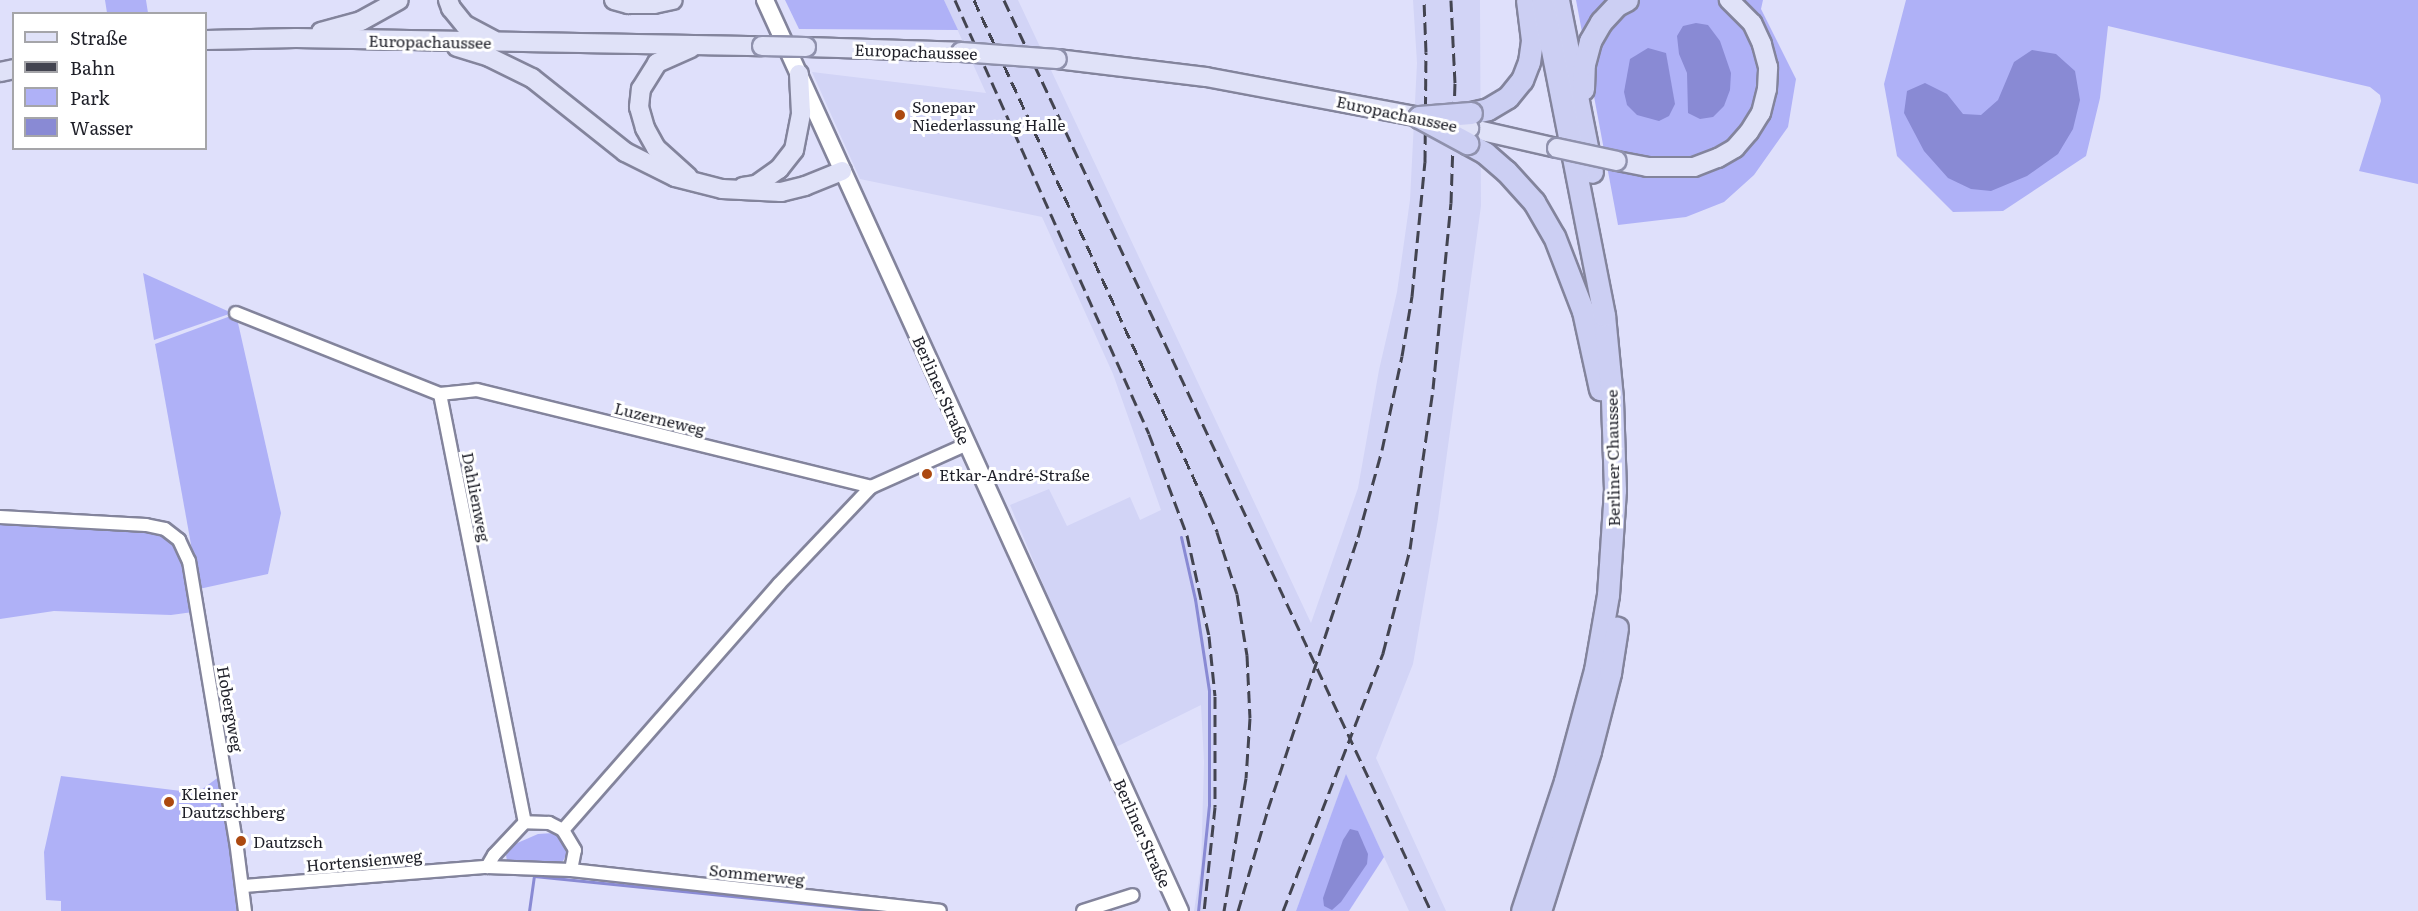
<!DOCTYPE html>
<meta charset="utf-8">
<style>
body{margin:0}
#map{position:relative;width:2418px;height:911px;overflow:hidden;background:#dfe0fb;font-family:Literata,serif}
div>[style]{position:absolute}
.built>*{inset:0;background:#d2d4f6}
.green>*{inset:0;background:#afb1f7}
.water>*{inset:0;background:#898ad4}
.stream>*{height:3px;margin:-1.5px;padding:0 1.5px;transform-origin:1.5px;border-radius:1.5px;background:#898ad4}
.roads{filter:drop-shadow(2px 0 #83849c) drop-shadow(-2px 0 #83849c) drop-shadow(0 2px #83849c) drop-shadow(0 -2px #83849c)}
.street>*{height:12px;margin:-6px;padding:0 6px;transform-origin:6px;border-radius:6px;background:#fff}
.secondary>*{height:16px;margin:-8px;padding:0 8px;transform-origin:8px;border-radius:8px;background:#fff}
.primary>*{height:18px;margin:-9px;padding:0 9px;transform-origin:9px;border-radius:9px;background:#e0e2f8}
.highway>*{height:21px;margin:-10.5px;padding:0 10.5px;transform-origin:10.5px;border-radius:10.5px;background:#cccff3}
.rail>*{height:3px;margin-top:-1.5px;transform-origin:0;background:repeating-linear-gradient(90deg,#434450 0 12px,transparent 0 18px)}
.bridges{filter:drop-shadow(2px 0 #8f91ac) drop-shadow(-2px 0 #8f91ac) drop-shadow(0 2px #8f91ac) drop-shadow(0 -2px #8f91ac)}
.primary-bridge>*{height:18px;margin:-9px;padding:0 9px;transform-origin:9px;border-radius:9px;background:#e0e2f8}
.highway-bridge>*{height:21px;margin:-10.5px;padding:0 10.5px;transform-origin:10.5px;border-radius:10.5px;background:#cccff3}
.dots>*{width:16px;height:16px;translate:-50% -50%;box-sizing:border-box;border:3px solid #fff;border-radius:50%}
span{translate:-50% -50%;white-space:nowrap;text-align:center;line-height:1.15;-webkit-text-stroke:6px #fff;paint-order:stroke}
.street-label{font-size:16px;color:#1e1f28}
.poi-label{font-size:16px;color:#1e1f28}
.left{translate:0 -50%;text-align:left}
.legend{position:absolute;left:12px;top:12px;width:195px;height:138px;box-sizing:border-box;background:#fff;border:2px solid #a5a5a9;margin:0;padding:8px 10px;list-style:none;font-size:18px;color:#1e1f28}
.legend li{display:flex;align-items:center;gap:12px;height:30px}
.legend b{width:30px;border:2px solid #a5a5a9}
</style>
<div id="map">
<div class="built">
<div style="clip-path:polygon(944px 0,1018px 0,1311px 623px,1358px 488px,1379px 370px,1397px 292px,1410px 200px,1417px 63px,1413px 0,1480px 0,1481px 206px,1438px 519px,1413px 664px,1376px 758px,1446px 911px,1409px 911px,1346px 775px,1296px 911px,1194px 911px,1201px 867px,1204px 762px,1201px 705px,1112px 749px,1010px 505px,1049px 489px,1067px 526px,1130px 497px,1140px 520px,1161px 510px,1113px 374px,1042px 217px,860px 179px,812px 72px,986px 93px)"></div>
</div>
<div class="green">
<div style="clip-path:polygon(105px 0,146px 0,148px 13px,107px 13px)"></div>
<div style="clip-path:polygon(785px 0,944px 0,958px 30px,799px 29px)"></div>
<div style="clip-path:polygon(1576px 0,1763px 0,1761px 9px,1796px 79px,1788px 127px,1754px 175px,1724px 202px,1686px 217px,1618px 225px)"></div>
<div style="clip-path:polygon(1906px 0,2418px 0,2418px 184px,2359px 171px,2381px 101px,2380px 95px,2370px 87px,2108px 26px,2100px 98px,2086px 156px,2003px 211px,1953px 212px,1897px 156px,1884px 84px)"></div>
<div style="clip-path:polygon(143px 273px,232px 313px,154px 340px)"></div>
<div style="clip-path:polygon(236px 314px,281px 513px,268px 574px,199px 589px,155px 344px)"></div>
<div style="clip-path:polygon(0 522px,140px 529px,158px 533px,170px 541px,180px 553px,193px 612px,171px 615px,54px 611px,0 619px)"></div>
<div style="clip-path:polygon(1346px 774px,1384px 857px,1349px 911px,1296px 911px)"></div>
<div style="clip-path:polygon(61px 776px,197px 793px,220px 776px,237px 911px,61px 911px,61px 901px,46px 900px,44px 852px)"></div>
<div style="clip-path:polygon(553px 833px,561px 837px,569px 850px,563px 861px,557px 864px,507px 861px,506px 855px,515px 844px,538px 834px)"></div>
</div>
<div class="water">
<div style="clip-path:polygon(1696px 23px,1708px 25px,1720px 41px,1731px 73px,1730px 90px,1724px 106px,1713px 117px,1700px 119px,1688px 113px,1687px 73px,1679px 54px,1677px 36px,1683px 26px)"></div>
<div style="clip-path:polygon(1648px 48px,1666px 53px,1675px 104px,1669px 116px,1659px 121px,1637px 115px,1627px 105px,1624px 92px,1630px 59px)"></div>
<div style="clip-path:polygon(2032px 50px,2056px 54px,2075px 71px,2080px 100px,2073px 129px,2058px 154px,2027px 176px,1991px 191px,1971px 189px,1948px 178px,1924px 151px,1904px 113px,1907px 91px,1925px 83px,1947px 94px,1963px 114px,1981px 115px,1998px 100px,2014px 62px)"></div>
<div style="clip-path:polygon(1350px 829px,1358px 831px,1368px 854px,1367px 864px,1341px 902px,1332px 910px,1324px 906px,1323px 898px,1343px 840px)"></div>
</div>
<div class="stream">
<div style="left:1181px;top:537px;width:64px;rotate:77.3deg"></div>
<div style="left:1195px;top:599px;width:92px;rotate:81.3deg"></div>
<div style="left:1209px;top:690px;width:115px;rotate:90deg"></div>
<div style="left:1209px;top:805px;width:107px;rotate:95.9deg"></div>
<div style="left:529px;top:911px;width:35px;rotate:-82deg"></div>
<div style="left:534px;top:876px;width:347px;rotate:5.8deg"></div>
</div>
<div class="roads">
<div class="street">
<div style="left:236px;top:313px;width:219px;rotate:21.7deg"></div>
<div style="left:440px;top:394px;width:436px;rotate:78.8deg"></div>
<div style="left:440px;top:394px;width:37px;rotate:-6deg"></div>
<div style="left:477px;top:390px;width:406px;rotate:13.8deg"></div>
<div style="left:0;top:517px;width:146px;rotate:3.1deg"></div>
<div style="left:146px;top:525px;width:19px;rotate:12deg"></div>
<div style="left:165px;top:529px;width:18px;rotate:38deg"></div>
<div style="left:179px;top:540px;width:23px;rotate:65deg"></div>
<div style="left:189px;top:561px;width:284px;rotate:80.5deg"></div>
<div style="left:236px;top:841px;width:71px;rotate:82.7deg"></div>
<div style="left:563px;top:830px;width:327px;rotate:-48.7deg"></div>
<div style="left:779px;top:584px;width:134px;rotate:-46.5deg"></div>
<div style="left:871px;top:487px;width:105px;rotate:-24.1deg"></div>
<div style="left:571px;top:870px;width:371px;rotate:6.3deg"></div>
<div style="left:244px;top:886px;width:244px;rotate:-4.5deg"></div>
<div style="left:487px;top:867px;width:84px;rotate:2deg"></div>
<div style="left:571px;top:870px;width:20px;rotate:-79deg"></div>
<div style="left:575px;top:850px;width:23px;rotate:-121deg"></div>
<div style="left:563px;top:830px;width:16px;rotate:-153deg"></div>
<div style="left:549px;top:823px;width:24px;rotate:-178deg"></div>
<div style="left:525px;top:822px;width:45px;rotate:133.2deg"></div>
<div style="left:494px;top:855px;width:14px;rotate:120deg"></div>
<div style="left:1083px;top:911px;width:52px;rotate:-17.7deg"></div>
</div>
<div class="secondary">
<div style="left:765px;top:0;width:1001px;rotate:65.51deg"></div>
</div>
<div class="primary">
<div style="left:448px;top:0;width:9px;rotate:69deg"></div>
<div style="left:451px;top:8px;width:22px;rotate:51deg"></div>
<div style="left:465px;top:25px;width:32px;rotate:28deg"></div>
<div style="left:614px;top:0;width:15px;rotate:16deg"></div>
<div style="left:628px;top:4px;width:26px"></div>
<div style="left:654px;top:4px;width:19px;rotate:-12deg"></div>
<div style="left:321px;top:32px;width:41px;rotate:-15.4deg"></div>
<div style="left:361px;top:21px;width:43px;rotate:-28.9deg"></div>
<div style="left:206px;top:40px;width:90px;rotate:-1.3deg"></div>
<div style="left:296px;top:38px;width:466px;rotate:1deg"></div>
<div style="left:457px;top:47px;width:34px;rotate:17deg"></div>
<div style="left:489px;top:57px;width:48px;rotate:26deg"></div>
<div style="left:532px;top:78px;width:119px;rotate:38.5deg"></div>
<div style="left:625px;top:152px;width:56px;rotate:26.6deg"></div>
<div style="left:675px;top:177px;width:49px;rotate:14.3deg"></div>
<div style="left:722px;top:189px;width:59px;rotate:2.9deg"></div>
<div style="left:781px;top:192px;width:25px;rotate:-14deg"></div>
<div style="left:805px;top:186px;width:40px;rotate:-22deg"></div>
<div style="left:806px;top:47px;width:155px;rotate:1.8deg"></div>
<div style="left:1057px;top:59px;width:150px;rotate:6.9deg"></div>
<div style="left:1206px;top:77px;width:217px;rotate:10.6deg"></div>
<div style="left:0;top:72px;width:14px;rotate:-12deg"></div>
<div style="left:1469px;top:128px;width:90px;rotate:12.8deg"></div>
<div style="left:1617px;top:161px;width:31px;rotate:11deg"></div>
<div style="left:1647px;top:167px;width:47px"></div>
<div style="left:1694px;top:167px;width:26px;rotate:-21deg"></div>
<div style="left:1718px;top:158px;width:20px;rotate:-30deg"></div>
<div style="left:1735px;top:148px;width:21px;rotate:-49deg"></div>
<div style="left:1749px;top:132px;width:22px;rotate:-58deg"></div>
<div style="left:1761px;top:113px;width:25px;rotate:-76deg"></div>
<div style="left:1767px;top:89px;width:22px;rotate:-87deg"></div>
<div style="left:1768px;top:67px;width:24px;rotate:-105deg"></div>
<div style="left:1762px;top:44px;width:23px;rotate:-115deg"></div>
<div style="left:1752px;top:23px;width:33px;rotate:-135deg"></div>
<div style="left:688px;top:177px;width:43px;rotate:-137.8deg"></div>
<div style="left:656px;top:148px;width:23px;rotate:-119deg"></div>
<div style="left:645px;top:128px;width:22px;rotate:-106deg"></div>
<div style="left:639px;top:107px;width:18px;rotate:-84deg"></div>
<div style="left:641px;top:89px;width:31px;rotate:-58deg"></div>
<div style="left:657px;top:63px;width:37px;rotate:-24deg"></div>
<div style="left:743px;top:187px;width:13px;rotate:-9deg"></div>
<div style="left:756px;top:185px;width:28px;rotate:-35deg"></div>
<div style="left:779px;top:169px;width:24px;rotate:-52deg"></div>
<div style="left:794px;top:150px;width:38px;rotate:-79deg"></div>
<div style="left:801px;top:113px;width:39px;rotate:-93deg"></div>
</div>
<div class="highway">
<div style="left:1558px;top:0;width:175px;rotate:78.8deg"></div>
<div style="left:1583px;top:89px;width:25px;rotate:-88deg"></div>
<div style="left:1584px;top:64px;width:24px;rotate:-75deg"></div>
<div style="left:1590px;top:41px;width:22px;rotate:-60deg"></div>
<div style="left:1601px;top:22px;width:23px;rotate:-47deg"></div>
<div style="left:1617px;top:5px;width:11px;rotate:-27deg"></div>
<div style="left:1471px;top:113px;width:17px;rotate:-13deg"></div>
<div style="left:1488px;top:109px;width:23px;rotate:-31deg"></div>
<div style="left:1508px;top:97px;width:22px;rotate:-51deg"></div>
<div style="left:1522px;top:80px;width:19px;rotate:-69deg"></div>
<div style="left:1529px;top:62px;width:22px;rotate:-82deg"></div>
<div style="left:1532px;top:40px;width:40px;rotate:-97.1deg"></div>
<div style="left:1467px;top:143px;width:21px;rotate:29deg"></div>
<div style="left:1485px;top:153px;width:28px;rotate:41deg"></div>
<div style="left:1506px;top:171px;width:42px;rotate:47.9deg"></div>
<div style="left:1534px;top:202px;width:39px;rotate:60deg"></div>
<div style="left:1554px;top:236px;width:80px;rotate:68.9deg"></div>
<div style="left:1583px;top:311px;width:80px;rotate:77.7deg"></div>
<div style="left:1522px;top:911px;width:137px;rotate:-71.7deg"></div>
<div style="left:1565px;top:781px;width:115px;rotate:-74.9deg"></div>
<div style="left:1595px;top:670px;width:76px;rotate:-80.2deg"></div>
<div style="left:1608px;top:595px;width:105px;rotate:-86.2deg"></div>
<div style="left:1615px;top:490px;width:92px;rotate:-91.9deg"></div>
<div style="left:1612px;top:398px;width:83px;rotate:-95.5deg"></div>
<div style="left:1604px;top:315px;width:321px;rotate:-101.1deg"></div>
<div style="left:1540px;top:911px;width:168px;rotate:-72.6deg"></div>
<div style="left:1590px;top:751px;width:81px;rotate:-75.6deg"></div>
<div style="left:1610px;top:673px;width:46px;rotate:-81.2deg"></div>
</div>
</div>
<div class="rail">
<div style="left:955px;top:0;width:475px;rotate:65.9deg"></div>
<div style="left:1149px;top:434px;width:108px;rotate:69.4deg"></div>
<div style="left:1187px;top:535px;width:103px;rotate:77.7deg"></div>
<div style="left:1209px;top:636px;width:60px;rotate:84.3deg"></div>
<div style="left:1215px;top:696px;width:111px;rotate:90deg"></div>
<div style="left:1215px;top:807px;width:105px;rotate:96deg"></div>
<div style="left:974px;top:0;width:546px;rotate:65.31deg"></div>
<div style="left:1202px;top:496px;width:39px;rotate:67deg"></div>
<div style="left:1217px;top:532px;width:65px;rotate:72.1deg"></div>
<div style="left:1237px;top:594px;width:62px;rotate:80.7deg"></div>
<div style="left:1247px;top:655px;width:63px;rotate:87.3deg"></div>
<div style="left:1250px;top:718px;width:60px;rotate:93.8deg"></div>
<div style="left:1246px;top:778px;width:135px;rotate:99.4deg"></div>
<div style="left:1004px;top:0;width:1006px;rotate:64.89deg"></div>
<div style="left:1238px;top:911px;width:106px;rotate:-73.6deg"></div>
<div style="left:1268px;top:809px;width:287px;rotate:-71.7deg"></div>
<div style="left:1358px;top:537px;width:90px;rotate:-74.6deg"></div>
<div style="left:1382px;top:450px;width:96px;rotate:-78deg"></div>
<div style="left:1402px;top:356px;width:61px;rotate:-80.5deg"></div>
<div style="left:1412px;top:296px;width:135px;rotate:-84.5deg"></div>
<div style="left:1425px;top:162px;width:110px;rotate:-89.5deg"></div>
<div style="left:1426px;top:52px;width:52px;rotate:-92.2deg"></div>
<div style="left:1283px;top:911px;width:277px;rotate:-68.8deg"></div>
<div style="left:1383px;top:653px;width:107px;rotate:-75.4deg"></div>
<div style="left:1410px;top:549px;width:162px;rotate:-81.8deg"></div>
<div style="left:1433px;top:389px;width:187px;rotate:-84.5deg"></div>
<div style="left:1451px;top:203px;width:120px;rotate:-88.1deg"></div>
<div style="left:1455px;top:83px;width:83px;rotate:-92.8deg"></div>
</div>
<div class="bridges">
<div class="primary-bridge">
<div style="left:762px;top:46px;width:44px;rotate:1.3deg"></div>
<div style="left:961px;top:52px;width:96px;rotate:4.2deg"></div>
<div style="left:1435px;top:121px;width:35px;rotate:12deg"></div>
<div style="left:1557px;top:148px;width:61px;rotate:12.2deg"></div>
</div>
<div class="highway-bridge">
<div style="left:1419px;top:117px;width:55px;rotate:28.4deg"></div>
<div style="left:1419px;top:117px;width:52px;rotate:-4.4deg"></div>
</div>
</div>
<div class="dots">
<div style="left:900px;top:115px;background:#ac4910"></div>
<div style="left:927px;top:474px;background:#ac4910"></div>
<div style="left:169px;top:802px;background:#ac4910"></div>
<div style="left:241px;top:841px;background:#ac4910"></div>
</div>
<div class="street-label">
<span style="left:430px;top:41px;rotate:1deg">Europachaussee</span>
<span style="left:916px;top:51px;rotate:2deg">Europachaussee</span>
<span style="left:1397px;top:113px;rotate:12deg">Europachaussee</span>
<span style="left:942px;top:390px;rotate:66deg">Berliner Straße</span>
<span style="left:660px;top:418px;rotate:14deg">Luzerneweg</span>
<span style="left:1612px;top:458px;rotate:-91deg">Berliner Chaussee</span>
<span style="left:477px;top:497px;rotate:79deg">Dahlienweg</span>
<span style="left:231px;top:709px;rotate:80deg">Hobergweg</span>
<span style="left:1143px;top:833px;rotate:66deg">Berliner Straße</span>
<span style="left:364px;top:860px;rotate:-5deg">Hortensienweg</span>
<span style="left:757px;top:874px;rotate:6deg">Sommerweg</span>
</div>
<div class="poi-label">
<span class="left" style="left:912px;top:115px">Sonepar<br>Niederlassung Halle</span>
<span class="left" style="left:939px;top:474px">Etkar-André-Straße</span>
<span class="left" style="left:181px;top:802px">Kleiner<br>Dautzschberg</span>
<span class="left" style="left:253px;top:841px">Dautzsch</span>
</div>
<ul class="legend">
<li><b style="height:8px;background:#e0e2f8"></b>Straße</li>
<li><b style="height:8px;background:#434450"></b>Bahn</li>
<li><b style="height:16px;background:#afb1f7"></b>Park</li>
<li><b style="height:16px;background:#898ad4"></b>Wasser</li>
</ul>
</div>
